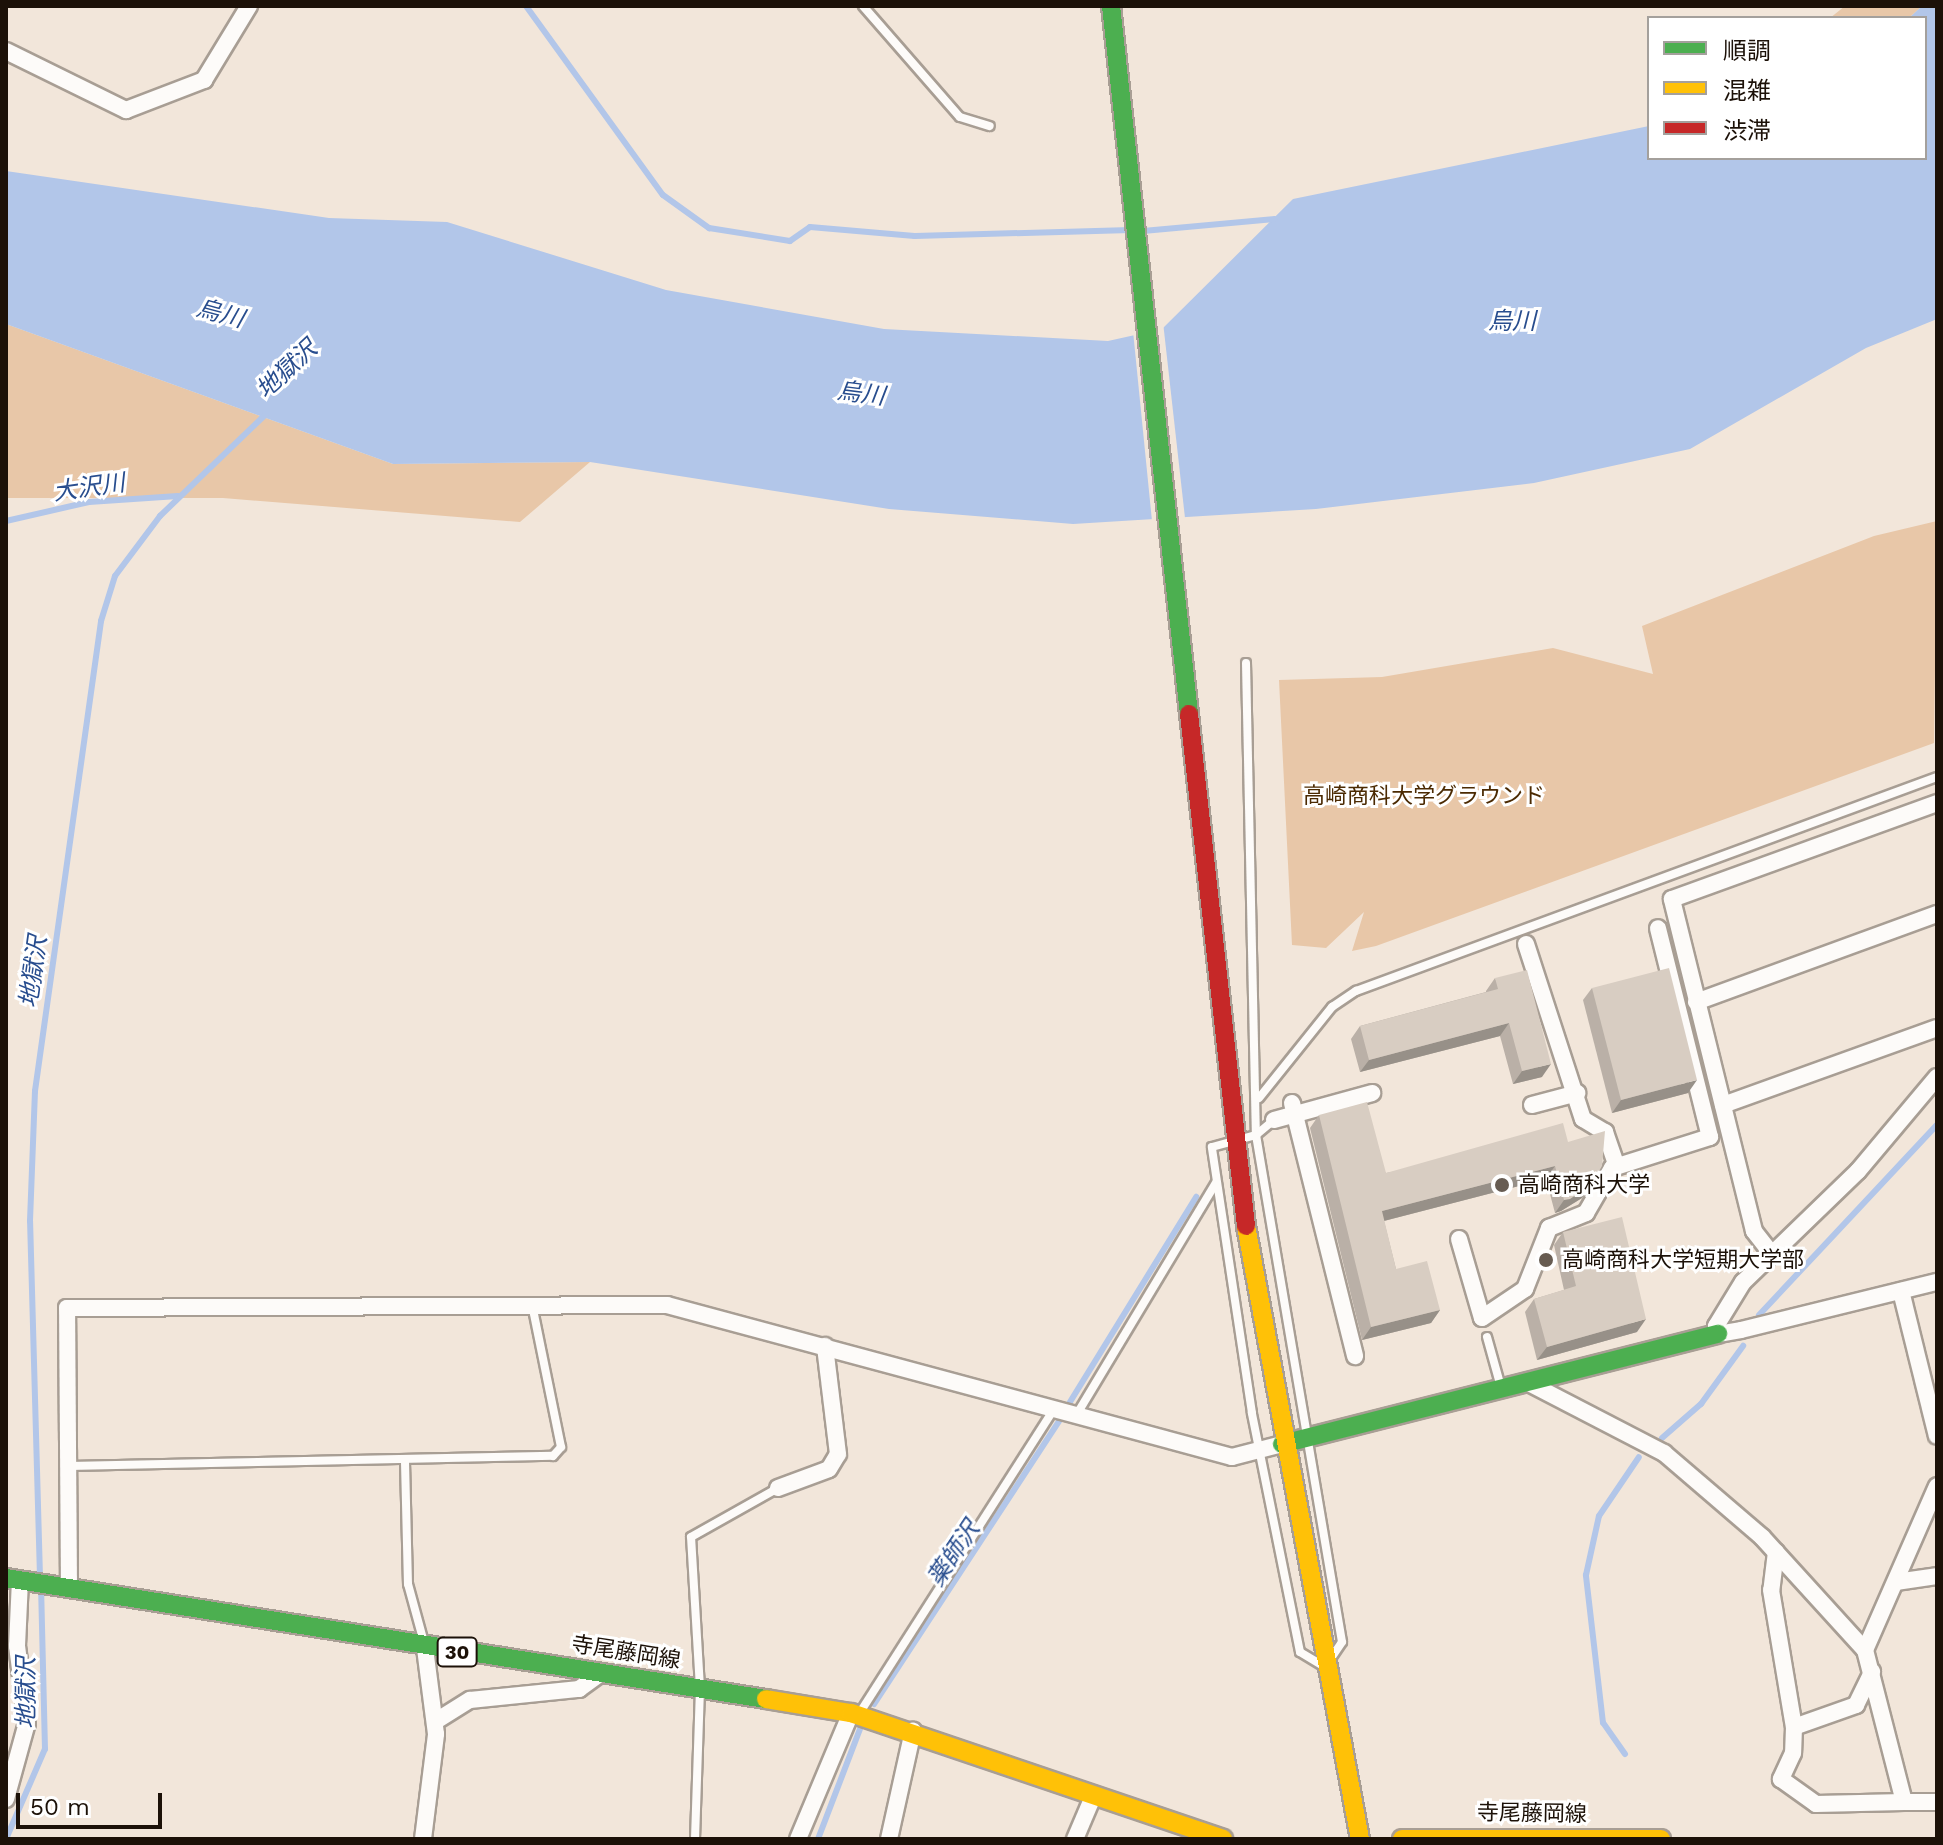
<!DOCTYPE html>
<meta charset="utf-8">
<style>
body{margin:0}
#map{position:relative;width:1943px;height:1845px;overflow:hidden;background:#f2e6da;font-family:"Work Sans","Noto Sans JP",sans-serif}
div>[style]{position:absolute}
.green>*{inset:0;background:#e8c7a8}
.water>*{inset:0;background:#b2c6e9}
.pier>*{inset:0;background:#f2e6da}
.stream>*{height:6px;margin:-3px;padding:0 3px;transform-origin:3px;border-radius:3px;background:#b2c6e9}
.roads{filter:drop-shadow(2px 0 #a89e94) drop-shadow(-2px 0 #a89e94) drop-shadow(0 2px #a89e94) drop-shadow(0 -2px #a89e94)}
.lane>*{height:8px;margin:-4px;padding:0 4px;transform-origin:4px;border-radius:4px;background:#fdfbf9}
.street>*{height:16px;margin:-8px;padding:0 8px;transform-origin:8px;border-radius:8px;background:#fdfbf9}
.fast>*{height:18px;margin:-9px;padding:0 9px;transform-origin:9px;border-radius:9px;background:#4caf50}
.slow>*{height:18px;margin:-9px;padding:0 9px;transform-origin:9px;border-radius:9px;background:#ffc107}
.jam>*{height:18px;margin:-9px;padding:0 9px;transform-origin:9px;border-radius:9px;background:#c62828}
.wall>*{inset:0;background:#bab0a7}
.shaded-wall>*{inset:0;background:#979088}
.building>*{inset:0;background:#d8cdc2}
.dots>*{width:22px;height:22px;translate:-50% -50%;box-sizing:border-box;border:4px solid #fff;border-radius:50%}
span{translate:-50% -50%;white-space:nowrap;text-align:center;line-height:1.15;-webkit-text-stroke:6px #fff;paint-order:stroke}
.shield-label span{padding:2px 6px;background:#fff;border:2px solid;border-radius:6px;-webkit-text-stroke-width:0}
.shield-label{font-size:20px;color:#1c1108;font-weight:700}
.park-label{font-size:22px;color:#4b2a02}
.poi-label{font-size:22px;color:#1c1108}
.left{translate:0 -50%;text-align:left}
.street-label{font-size:22px;color:#1c1108}
.water-label{font-size:24px;color:#284d8e;font-style:italic}
.frame{position:absolute;inset:0;border:8px solid #1c1108;pointer-events:none}
.legend{position:absolute;left:1647px;top:16px;width:280px;height:144px;box-sizing:border-box;background:#fff;border:2px solid #a4a09c;margin:0;padding:10px 14px;list-style:none;font-size:24px;color:#1c1108}
.legend li{display:flex;align-items:center;gap:16px;height:40px}
.legend b{width:40px;border:2px solid #a4a09c}
.scale{position:absolute;left:16px;top:1793px;width:146px;height:36px;box-sizing:border-box;border:4px solid #1c1108;border-top:0;padding-left:10px;font-size:24px;line-height:28px;white-space:nowrap;color:#1c1108;-webkit-text-stroke:6px #fff;paint-order:stroke}
</style>
<div id="map">
<div class="green">
<div style="clip-path:polygon(1845px 6px,1922px 6px,1909px 18px,1830px 18px)"></div>
<div style="clip-path:polygon(6px 324px,393px 464px,590px 462px,520px 522px,223px 498px,6px 498px)"></div>
<div style="clip-path:polygon(1937px 521px,1934px 743px,1376px 946px,1352px 951px,1364px 912px,1326px 948px,1292px 945px,1279px 680px,1382px 677px,1553px 648px,1653px 674px,1642px 626px,1874px 536px)"></div>
</div>
<div class="water">
<div style="clip-path:polygon(1922px 6px,1937px 6px,1937px 319px,1866px 348px,1690px 449px,1534px 483px,1316px 509px,1073px 524px,889px 509px,590px 462px,393px 464px,6px 324px,6px 171px,329px 218px,447px 222px,666px 290px,884px 329px,1108px 341px,1162px 329px,1293px 199px,1649px 126px,1649px 158px,1925px 158px,1925px 18px,1909px 18px)"></div>
</div>
<div class="pier">
<div style="clip-path:polygon(1163px 322px,1185px 518px,1152px 521px,1133px 331px)"></div>
</div>
<div class="stream">
<div style="left:526px;top:6px;width:233px;rotate:54.1deg"></div>
<div style="left:663px;top:195px;width:57px;rotate:35.7deg"></div>
<div style="left:709px;top:228px;width:82px;rotate:9.1deg"></div>
<div style="left:790px;top:241px;width:24px;rotate:-35deg"></div>
<div style="left:810px;top:227px;width:105px;rotate:4.9deg"></div>
<div style="left:915px;top:236px;width:216px;rotate:-1.6deg"></div>
<div style="left:1143px;top:231px;width:132px;rotate:-5.2deg"></div>
<div style="left:6px;top:521px;width:85px;rotate:-12.9deg"></div>
<div style="left:89px;top:502px;width:89px;rotate:-3.9deg"></div>
<div style="left:1759px;top:1315px;width:260px;rotate:-46.9deg"></div>
<div style="left:1070px;top:1402px;width:241px;rotate:-58.4deg"></div>
<div style="left:1662px;top:1438px;width:52px;rotate:-41.1deg"></div>
<div style="left:1701px;top:1404px;width:72px;rotate:-54.1deg"></div>
<div style="left:40px;top:1577px;width:356px;rotate:-91.6deg"></div>
<div style="left:30px;top:1221px;width:130px;rotate:-87.8deg"></div>
<div style="left:35px;top:1091px;width:475px;rotate:-82deg"></div>
<div style="left:101px;top:621px;width:47px;rotate:-72.7deg"></div>
<div style="left:115px;top:576px;width:75px;rotate:-53.1deg"></div>
<div style="left:160px;top:516px;width:146px;rotate:-43.9deg"></div>
<div style="left:874px;top:1704px;width:338px;rotate:-56.8deg"></div>
<div style="left:1625px;top:1754px;width:38px;rotate:-125deg"></div>
<div style="left:1603px;top:1723px;width:149px;rotate:-96.6deg"></div>
<div style="left:1586px;top:1575px;width:60px;rotate:-77.6deg"></div>
<div style="left:1599px;top:1516px;width:71px;rotate:-55.9deg"></div>
<div style="left:6px;top:1839px;width:98px;rotate:-66.6deg"></div>
<div style="left:45px;top:1749px;width:161px;rotate:-91.4deg"></div>
<div style="left:818px;top:1839px;width:118px;rotate:-69.1deg"></div>
</div>
<div class="roads">
<div class="lane">
<div style="left:863px;top:6px;width:147px;rotate:48.9deg"></div>
<div style="left:960px;top:117px;width:31px;rotate:17deg"></div>
<div style="left:1246px;top:663px;width:472px;rotate:88.8deg"></div>
<div style="left:1256px;top:1135px;width:514px;rotate:80.37deg"></div>
<div style="left:1342px;top:1642px;width:30px;rotate:124deg"></div>
<div style="left:1325px;top:1667px;width:29px;rotate:-149deg"></div>
<div style="left:1300px;top:1652px;width:244px;rotate:-101.4deg"></div>
<div style="left:1252px;top:1413px;width:269px;rotate:-98.6deg"></div>
<div style="left:1212px;top:1147px;width:46px;rotate:-15.3deg"></div>
<div style="left:1256px;top:1135px;width:23px;rotate:-40deg"></div>
<div style="left:1259px;top:1098px;width:117px;rotate:-51.3deg"></div>
<div style="left:1332px;top:1007px;width:29px;rotate:-34deg"></div>
<div style="left:1356px;top:991px;width:619px;rotate:-20.22deg"></div>
<div style="left:1487px;top:1337px;width:52px;rotate:74.4deg"></div>
<div style="left:1077px;top:1414px;width:270px;rotate:-59deg"></div>
<div style="left:405px;top:1462px;width:122px;rotate:88.6deg"></div>
<div style="left:408px;top:1584px;width:57px;rotate:74.7deg"></div>
<div style="left:69px;top:1466px;width:484px;rotate:-1.2deg"></div>
<div style="left:553px;top:1456px;width:12px;rotate:-48deg"></div>
<div style="left:561px;top:1447px;width:145px;rotate:-101.5deg"></div>
<div style="left:859px;top:1714px;width:362px;rotate:-57.4deg"></div>
<div style="left:695px;top:1839px;width:151px;rotate:-88.1deg"></div>
<div style="left:700px;top:1688px;width:151px;rotate:-93.4deg"></div>
<div style="left:691px;top:1537px;width:100px;rotate:-29.4deg"></div>
</div>
<div class="street">
<div style="left:6px;top:51px;width:134px;rotate:26.2deg"></div>
<div style="left:126px;top:110px;width:84px;rotate:-21deg"></div>
<div style="left:204px;top:80px;width:87px;rotate:-58.7deg"></div>
<div style="left:1526px;top:944px;width:184px;rotate:72deg"></div>
<div style="left:1583px;top:1119px;width:26px;rotate:31deg"></div>
<div style="left:1605px;top:1132px;width:36px;rotate:71deg"></div>
<div style="left:1696px;top:1002px;width:257px;rotate:-20.1deg"></div>
<div style="left:1937px;top:1077px;width:123px;rotate:130deg"></div>
<div style="left:1858px;top:1171px;width:160px;rotate:136deg"></div>
<div style="left:1743px;top:1282px;width:52px;rotate:121.5deg"></div>
<div style="left:1716px;top:1326px;width:8px;rotate:76deg"></div>
<div style="left:1718px;top:1334px;width:23px;rotate:-10deg"></div>
<div style="left:1741px;top:1330px;width:202px;rotate:-13.8deg"></div>
<div style="left:1292px;top:1103px;width:261px;rotate:76deg"></div>
<div style="left:1532px;top:1105px;width:47px;rotate:-14.9deg"></div>
<div style="left:1723px;top:1105px;width:227px;rotate:-19.8deg"></div>
<div style="left:1274px;top:1120px;width:102px;rotate:-15.4deg"></div>
<div style="left:1459px;top:1239px;width:82px;rotate:73.8deg"></div>
<div style="left:1482px;top:1318px;width:52px;rotate:-34deg"></div>
<div style="left:1525px;top:1289px;width:66px;rotate:-68.5deg"></div>
<div style="left:1549px;top:1228px;width:40px;rotate:-22deg"></div>
<div style="left:1586px;top:1213px;width:52px;rotate:-60deg"></div>
<div style="left:1612px;top:1168px;width:103px;rotate:-17.6deg"></div>
<div style="left:1710px;top:1137px;width:215px;rotate:-104deg"></div>
<div style="left:1771px;top:1253px;width:28px;rotate:-128deg"></div>
<div style="left:1754px;top:1231px;width:342px;rotate:-103.9deg"></div>
<div style="left:1672px;top:899px;width:282px;rotate:-19.9deg"></div>
<div style="left:1901px;top:1291px;width:149px;rotate:76.1deg"></div>
<div style="left:1529px;top:1383px;width:152px;rotate:27.4deg"></div>
<div style="left:1664px;top:1453px;width:129px;rotate:40.6deg"></div>
<div style="left:1762px;top:1537px;width:153px;rotate:47.7deg"></div>
<div style="left:1865px;top:1650px;width:157px;rotate:75.6deg"></div>
<div style="left:1904px;top:1802px;width:33px"></div>
<div style="left:778px;top:1488px;width:54px;rotate:-20.4deg"></div>
<div style="left:829px;top:1469px;width:17px;rotate:-59deg"></div>
<div style="left:838px;top:1454px;width:109px;rotate:-96.9deg"></div>
<div style="left:1776px;top:1552px;width:38px;rotate:97deg"></div>
<div style="left:1771px;top:1590px;width:139px;rotate:80.5deg"></div>
<div style="left:1794px;top:1727px;width:26px;rotate:92deg"></div>
<div style="left:1793px;top:1753px;width:29px;rotate:115deg"></div>
<div style="left:1781px;top:1779px;width:43px;rotate:35.5deg"></div>
<div style="left:1816px;top:1804px;width:88px;rotate:-1.3deg"></div>
<div style="left:1896px;top:1582px;width:41px;rotate:-8.3deg"></div>
<div style="left:69px;top:1587px;width:279px;rotate:-90.4deg"></div>
<div style="left:67px;top:1308px;width:600px;rotate:-0.29deg"></div>
<div style="left:667px;top:1305px;width:585px;rotate:15.06deg"></div>
<div style="left:1232px;top:1457px;width:52px;rotate:-14.6deg"></div>
<div style="left:1865px;top:1650px;width:179px;rotate:-66.3deg"></div>
<div style="left:436px;top:1721px;width:40px;rotate:-32deg"></div>
<div style="left:470px;top:1700px;width:110px;rotate:-5.8deg"></div>
<div style="left:579px;top:1689px;width:29px;rotate:-36deg"></div>
<div style="left:1794px;top:1727px;width:66px;rotate:-19.5deg"></div>
<div style="left:1856px;top:1705px;width:37px;rotate:-64deg"></div>
<div style="left:6px;top:1799px;width:79px;rotate:-74.6deg"></div>
<div style="left:27px;top:1723px;width:78px;rotate:-97.4deg"></div>
<div style="left:17px;top:1646px;width:66px;rotate:-87.4deg"></div>
<div style="left:423px;top:1839px;width:106px;rotate:-82.9deg"></div>
<div style="left:436px;top:1734px;width:87px;rotate:-97.3deg"></div>
<div style="left:798px;top:1839px;width:137px;rotate:-67.2deg"></div>
<div style="left:889px;top:1839px;width:111px;rotate:-77.5deg"></div>
<div style="left:1075px;top:1839px;width:43px;rotate:-67deg"></div>
</div>
<div class="fast">
<div style="left:1111px;top:6px;width:712px;rotate:83.71deg"></div>
<div style="left:1282px;top:1444px;width:450px;rotate:-14.2deg"></div>
<div style="left:6px;top:1578px;width:770px;rotate:9.05deg"></div>
</div>
<div class="slow">
<div style="left:1246px;top:1226px;width:624px;rotate:79.47deg"></div>
<div style="left:766px;top:1699px;width:86px;rotate:9.4deg"></div>
<div style="left:851px;top:1713px;width:393px;rotate:18.7deg"></div>
<div style="left:1402px;top:1839px;width:259px"></div>
</div>
<div class="jam">
<div style="left:1189px;top:714px;width:515px;rotate:83.65deg"></div>
</div>
</div>
<div class="wall">
<div style="clip-path:polygon(1495px 978px,1542px 1077px,1513px 1084px,1500px 1036px,1360px 1072px,1351px 1039px,1360px 1026px,1486px 992px,1486px 991px)"></div>
<div style="clip-path:polygon(1592px 988px,1688px 1093px,1612px 1113px,1583px 1000px)"></div>
<div style="clip-path:polygon(1319px 1115px,1386px 1173px,1568px 1142px,1591px 1185px,1582px 1198px,1561px 1211px,1555px 1213px,1546px 1179px,1384px 1221px,1396px 1269px,1440px 1310px,1431px 1323px,1362px 1340px,1310px 1128px)"></div>
<div style="clip-path:polygon(1563px 1232px,1637px 1332px,1537px 1360px,1525px 1312px,1534px 1299px,1564px 1290px,1554px 1245px)"></div>
</div>
<div class="shaded-wall">
<div style="clip-path:polygon(1509px 1023px,1500px 1036px,1360px 1072px,1369px 1060px)"></div>
<div style="clip-path:polygon(1551px 1064px,1542px 1077px,1513px 1084px,1522px 1071px)"></div>
<div style="clip-path:polygon(1697px 1080px,1688px 1093px,1612px 1113px,1621px 1100px)"></div>
<div style="clip-path:polygon(1555px 1166px,1546px 1179px,1372px 1224px,1382px 1211px)"></div>
<div style="clip-path:polygon(1591px 1185px,1582px 1198px,1561px 1211px,1555px 1213px,1564px 1200px)"></div>
<div style="clip-path:polygon(1440px 1310px,1431px 1323px,1362px 1340px,1371px 1327px)"></div>
<div style="clip-path:polygon(1646px 1319px,1637px 1332px,1537px 1360px,1547px 1347px)"></div>
</div>
<div class="building">
<div style="clip-path:polygon(1669px 968px,1697px 1080px,1621px 1100px,1592px 988px)"></div>
<div style="clip-path:polygon(1527px 970px,1551px 1064px,1522px 1071px,1509px 1023px,1369px 1060px,1360px 1026px,1498px 989px,1495px 978px)"></div>
<div style="clip-path:polygon(1367px 1102px,1386px 1173px,1563px 1123px,1568px 1142px,1605px 1131px,1602px 1166px,1591px 1185px,1570px 1199px,1564px 1200px,1555px 1166px,1382px 1211px,1396px 1269px,1427px 1261px,1440px 1310px,1371px 1327px,1319px 1115px)"></div>
<div style="clip-path:polygon(1622px 1217px,1646px 1319px,1547px 1347px,1534px 1299px,1576px 1286px,1563px 1232px)"></div>
</div>
<div class="dots">
<div style="left:1502px;top:1185px;background:#675c52"></div>
<div style="left:1546px;top:1260px;background:#675c52"></div>
</div>
<div class="shield-label">
<span style="left:457px;top:1652px">30</span>
</div>
<div class="park-label">
<span style="left:1424px;top:796px">高崎商科大学グラウンド</span>
</div>
<div class="poi-label">
<span class="left" style="left:1518px;top:1185px">高崎商科大学</span>
<span class="left" style="left:1562px;top:1260px">高崎商科大学短期大学部</span>
</div>
<div class="street-label">
<span style="left:626px;top:1652px;rotate:9deg">寺尾藤岡線</span>
<span style="left:1532px;top:1813px;rotate:1deg">寺尾藤岡線</span>
</div>
<div class="water-label">
<span style="left:220px;top:314px;rotate:15deg">烏川</span>
<span style="left:1512px;top:322px">烏川</span>
<span style="left:287px;top:370px;rotate:-43deg">地獄沢</span>
<span style="left:861px;top:394px;rotate:7deg">烏川</span>
<span style="left:89px;top:488px;rotate:-8deg">大沢川</span>
<span style="left:34px;top:972px;rotate:-82deg">地獄沢</span>
<span style="left:954px;top:1554px;rotate:-56deg">薬師沢</span>
<span style="left:27px;top:1693px;rotate:-90deg">地獄沢</span>
</div>
<div class="frame"></div>
<ul class="legend">
<li><b style="height:10px;background:#4caf50"></b>順調</li>
<li><b style="height:10px;background:#ffc107"></b>混雑</li>
<li><b style="height:10px;background:#c62828"></b>渋滞</li>
</ul>
<div class="scale">50 m</div>
</div>
